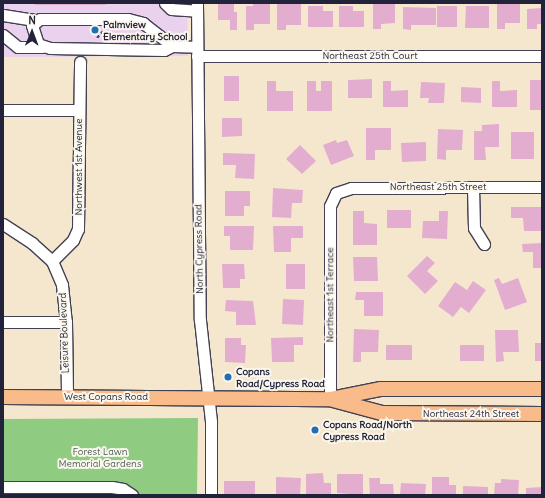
<!DOCTYPE html>
<style>
body{margin:0}
#map{position:relative;width:545px;height:498px;overflow:hidden;background:#f5e7ce;font-family:Delius,sans-serif}
div>[style]{position:absolute}
.built>*{inset:0;background:#ead1ed}
.green>*{inset:0;background:#8fcc82}
.building>*{inset:0;background:#e3add0}
.path>*{height:2px;margin-top:-1px;transform-origin:0;background:repeating-linear-gradient(90deg,#424051 0 3px,transparent 0 6px)}
.roads{filter:drop-shadow(1px 0 #424051) drop-shadow(-1px 0 #424051) drop-shadow(0 1px #424051) drop-shadow(0 -1px #424051)}
.minor>*{height:11px;margin:-5.5px;padding:0 5.5px;transform-origin:5.5px;border-radius:5.5px;background:#fff}
.major>*{height:14px;margin:-7px;padding:0 7px;transform-origin:7px;border-radius:7px;background:#fabb8b}
.dots>*{width:11px;height:11px;translate:-50% -50%;box-sizing:border-box;border:2px solid #fbf7ec;border-radius:50%}
span{translate:-50% -50%;white-space:nowrap;text-align:center;line-height:1.15;-webkit-text-stroke:4px #fbf7ec;paint-order:stroke}
.poi-label{font-size:10px;color:#22223b;font-weight:700}
.left{translate:0 -50%;text-align:left}
.street-label{font-size:10px;color:#22223b}
.park-label{font-size:10px;color:#485e54}
.frame{position:absolute;inset:0;border:4px solid #22223b;pointer-events:none}
.north{position:absolute;left:12px;top:12px;width:40px;height:40px;-webkit-text-stroke:3px #fbf7ec;paint-order:stroke;rotate:1deg;font-size:11px;font-weight:700;line-height:16px;text-align:center;color:#22223b}
.north::after{content:'';display:block;margin:auto;width:14px;height:18px;background:#22223b;clip-path:polygon(50% 0,100% 100%,50% 72%,0 100%)}
</style>
<div id="map">
<div class="built">
<div style="clip-path:polygon(3px 3px,187px 3px,188px 56px,3px 57px)"></div>
</div>
<div class="green">
<div style="clip-path:polygon(198px 418px,197px 495px,3px 495px,3px 419px)"></div>
</div>
<div class="building">
<div style="clip-path:polygon(35px 3px,106px 3px,106px 5px,35px 5px)"></div>
<div style="clip-path:polygon(218px 3px,234px 3px,234px 12px,237px 12px,237px 30px,230px 30px,230px 20px,218px 20px)"></div>
<div style="clip-path:polygon(253px 3px,270px 3px,270px 24px,254px 24px,254px 30px,246px 30px,246px 6px,253px 6px)"></div>
<div style="clip-path:polygon(277px 3px,301px 3px,301px 25px,286px 25px,286px 30px,277px 30px)"></div>
<div style="clip-path:polygon(373px 3px,395px 3px,395px 23px,381px 24px,381px 29px,373px 29px)"></div>
<div style="clip-path:polygon(497px 3px,520px 3px,520px 23px,505px 23px,505px 29px,497px 29px)"></div>
<div style="clip-path:polygon(308px 6px,323px 6px,323px 11px,333px 11px,333px 27px,308px 27px)"></div>
<div style="clip-path:polygon(339px 6px,353px 6px,353px 11px,364px 11px,364px 27px,339px 27px)"></div>
<div style="clip-path:polygon(437px 6px,457px 6px,457px 27px,437px 27px)"></div>
<div style="clip-path:polygon(466px 6px,489px 6px,489px 28px,465px 28px)"></div>
<div style="clip-path:polygon(403px 7px,436px 8px,436px 25px,411px 25px,411px 30px,403px 29px)"></div>
<div style="clip-path:polygon(542px 8px,542px 24px,537px 24px,537px 29px,527px 29px,527px 9px)"></div>
<div style="clip-path:polygon(224px 76px,239px 76px,239px 101px,224px 101px)"></div>
<div style="clip-path:polygon(372px 79px,372px 98px,348px 98px,348px 80px)"></div>
<div style="clip-path:polygon(530px 80px,541px 80px,542px 110px,530px 110px)"></div>
<div style="clip-path:polygon(267px 81px,276px 81px,276px 91px,293px 91px,293px 111px,267px 111px)"></div>
<div style="clip-path:polygon(307px 81px,316px 81px,316px 91px,321px 91px,321px 81px,332px 81px,332px 111px,307px 111px)"></div>
<div style="clip-path:polygon(383px 81px,391px 81px,391px 91px,408px 90px,408px 107px,383px 107px)"></div>
<div style="clip-path:polygon(492px 81px,500px 81px,500px 91px,517px 90px,517px 107px,492px 107px)"></div>
<div style="clip-path:polygon(421px 82px,445px 83px,444px 103px,428px 103px,429px 98px,420px 98px)"></div>
<div style="clip-path:polygon(461px 87px,481px 88px,481px 103px,461px 102px)"></div>
<div style="clip-path:polygon(222px 118px,242px 118px,242px 136px,222px 137px)"></div>
<div style="clip-path:polygon(499px 124px,499px 147px,485px 147px,486px 160px,474px 160px,474px 131px,482px 131px,482px 125px)"></div>
<div style="clip-path:polygon(366px 128px,391px 128px,391px 150px,375px 150px,375px 160px,366px 160px)"></div>
<div style="clip-path:polygon(438px 129px,463px 130px,462px 150px,446px 150px,446px 160px,437px 159px)"></div>
<div style="clip-path:polygon(511px 132px,534px 132px,534px 159px,511px 159px)"></div>
<div style="clip-path:polygon(336px 140px,337px 143px,347px 140px,354px 156px,331px 165px,323px 145px)"></div>
<div style="clip-path:polygon(426px 142px,426px 161px,402px 162px,401px 143px)"></div>
<div style="clip-path:polygon(300px 145px,316px 161px,302px 174px,286px 159px)"></div>
<div style="clip-path:polygon(223px 153px,255px 154px,254px 179px,235px 178px,236px 165px,223px 165px)"></div>
<div style="clip-path:polygon(273px 188px,303px 190px,302px 203px,292px 203px,291px 218px,272px 217px)"></div>
<div style="clip-path:polygon(225px 191px,250px 191px,250px 206px,244px 206px,244px 216px,225px 216px)"></div>
<div style="clip-path:polygon(511px 207px,542px 207px,542px 231px,524px 231px,523px 218px,511px 218px)"></div>
<div style="clip-path:polygon(387px 210px,411px 210px,411px 228px,387px 228px)"></div>
<div style="clip-path:polygon(353px 211px,364px 211px,364px 223px,377px 224px,377px 245px,353px 245px)"></div>
<div style="clip-path:polygon(439px 211px,448px 211px,447px 239px,422px 238px,423px 221px,439px 221px)"></div>
<div style="clip-path:polygon(224px 226px,254px 226px,253px 250px,230px 250px,230px 236px,224px 236px)"></div>
<div style="clip-path:polygon(273px 226px,303px 226px,303px 238px,291px 238px,291px 252px,274px 252px)"></div>
<div style="clip-path:polygon(542px 243px,542px 268px,533px 268px,533px 252px,523px 252px,522px 244px)"></div>
<div style="clip-path:polygon(427px 256px,435px 263px,427px 271px,438px 281px,425px 294px,407px 276px)"></div>
<div style="clip-path:polygon(353px 257px,377px 257px,378px 281px,354px 281px)"></div>
<div style="clip-path:polygon(222px 264px,244px 264px,245px 279px,240px 279px,240px 288px,223px 288px)"></div>
<div style="clip-path:polygon(286px 264px,305px 264px,305px 289px,286px 289px)"></div>
<div style="clip-path:polygon(499px 278px,502px 284px,518px 278px,527px 302px,505px 310px,494px 280px)"></div>
<div style="clip-path:polygon(473px 281px,486px 290px,469px 313px,461px 307px,453px 317px,438px 306px,455px 282px,467px 290px)"></div>
<div style="clip-path:polygon(356px 292px,383px 292px,383px 316px,364px 316px,364px 300px,355px 300px)"></div>
<div style="clip-path:polygon(283px 299px,304px 300px,303px 325px,282px 324px)"></div>
<div style="clip-path:polygon(226px 300px,253px 301px,256px 325px,236px 325px,236px 312px,225px 311px)"></div>
<div style="clip-path:polygon(354px 329px,379px 330px,378px 352px,361px 352px,361px 362px,353px 362px)"></div>
<div style="clip-path:polygon(495px 330px,518px 330px,519px 352px,503px 352px,504px 361px,496px 362px)"></div>
<div style="clip-path:polygon(303px 337px,303px 345px,294px 345px,294px 362px,272px 362px,271px 338px)"></div>
<div style="clip-path:polygon(225px 338px,241px 338px,241px 345px,246px 345px,245px 363px,225px 362px)"></div>
<div style="clip-path:polygon(541px 338px,542px 361px,535px 361px,535px 343px,541px 343px)"></div>
<div style="clip-path:polygon(386px 345px,412px 345px,412px 360px,386px 360px)"></div>
<div style="clip-path:polygon(460px 345px,484px 345px,484px 361px,460px 361px)"></div>
<div style="clip-path:polygon(323px 473px,324px 483px,331px 483px,331px 495px,306px 495px,306px 474px)"></div>
<div style="clip-path:polygon(337px 474px,363px 474px,363px 495px,337px 493px)"></div>
<div style="clip-path:polygon(276px 477px,301px 478px,300px 495px,276px 495px)"></div>
<div style="clip-path:polygon(432px 477px,449px 477px,449px 485px,456px 485px,456px 495px,432px 495px)"></div>
<div style="clip-path:polygon(369px 478px,380px 478px,380px 484px,393px 484px,394px 495px,370px 495px)"></div>
<div style="clip-path:polygon(501px 479px,519px 480px,518px 495px,494px 495px,495px 483px,501px 483px)"></div>
<div style="clip-path:polygon(224px 481px,255px 481px,255px 495px,224px 495px)"></div>
<div style="clip-path:polygon(401px 483px,426px 484px,425px 495px,400px 495px)"></div>
<div style="clip-path:polygon(463px 486px,488px 487px,488px 495px,463px 495px)"></div>
<div style="clip-path:polygon(542px 487px,542px 495px,526px 495px,526px 488px)"></div>
</div>
<div class="path">
<div style="left:97px;top:38px;width:9px;rotate:-49deg"></div>
</div>
<div class="roads">
<div class="minor">
<div style="left:165px;top:3px;width:8px;rotate:45deg"></div>
<div style="left:171px;top:9px;width:26px;rotate:4deg"></div>
<div style="left:197px;top:3px;width:317px;rotate:89.5deg"></div>
<div style="left:200px;top:320px;width:103px;rotate:83.8deg"></div>
<div style="left:211px;top:422px;width:73px;rotate:90deg"></div>
<div style="left:3px;top:15px;width:32px;rotate:9deg"></div>
<div style="left:3px;top:35px;width:19px;rotate:39deg"></div>
<div style="left:18px;top:47px;width:24px"></div>
<div style="left:172px;top:46px;width:9px;rotate:153deg"></div>
<div style="left:164px;top:50px;width:114px;rotate:-179deg"></div>
<div style="left:50px;top:48px;width:13px;rotate:-162deg"></div>
<div style="left:38px;top:44px;width:20px;rotate:-108deg"></div>
<div style="left:32px;top:25px;width:10px;rotate:-37deg"></div>
<div style="left:40px;top:19px;width:88px"></div>
<div style="left:128px;top:19px;width:16px;rotate:15deg"></div>
<div style="left:143px;top:23px;width:37px;rotate:38deg"></div>
<div style="left:172px;top:46px;width:25px;rotate:2deg"></div>
<div style="left:197px;top:56px;width:345px"></div>
<div style="left:3px;top:110px;width:76px"></div>
<div style="left:473px;top:187px;width:41px;rotate:88.6deg"></div>
<div style="left:474px;top:228px;width:19px;rotate:58deg"></div>
<div style="left:3px;top:224px;width:35px;rotate:33deg"></div>
<div style="left:32px;top:243px;width:27px;rotate:42deg"></div>
<div style="left:52px;top:261px;width:26px;rotate:67deg"></div>
<div style="left:62px;top:285px;width:37px;rotate:84deg"></div>
<div style="left:66px;top:322px;width:75px;rotate:89.2deg"></div>
<div style="left:52px;top:261px;width:30px;rotate:-45deg"></div>
<div style="left:73px;top:240px;width:12px;rotate:-66deg"></div>
<div style="left:78px;top:229px;width:167px;rotate:-89.3deg"></div>
<div style="left:3px;top:322px;width:63px"></div>
<div style="left:330px;top:399px;width:193px;rotate:-90deg"></div>
<div style="left:330px;top:206px;width:14px;rotate:-65deg"></div>
<div style="left:336px;top:193px;width:16px;rotate:-18deg"></div>
<div style="left:351px;top:188px;width:191px;rotate:-0.3deg"></div>
<div style="left:3px;top:487px;width:109px"></div>
<div style="left:112px;top:487px;width:11px;rotate:10deg"></div>
<div style="left:123px;top:489px;width:11px;rotate:34deg"></div>
</div>
<div class="major">
<div style="left:3px;top:397px;width:327px;rotate:0.4deg"></div>
<div style="left:330px;top:399px;width:52px;rotate:-11.1deg"></div>
<div style="left:381px;top:389px;width:161px"></div>
<div style="left:333px;top:400px;width:51px;rotate:14.9deg"></div>
<div style="left:382px;top:413px;width:160px;rotate:0.4deg"></div>
</div>
</div>
<div class="dots">
<div style="left:95px;top:30px;background:#1f6fb2"></div>
<div style="left:228px;top:377px;background:#1f6fb2"></div>
<div style="left:315px;top:430px;background:#1f6fb2"></div>
</div>
<div class="poi-label">
<span class="left" style="left:103px;top:30px">Palmview<br>Elementary School</span>
<span class="left" style="left:236px;top:377px">Copans<br>Road/Cypress Road</span>
<span class="left" style="left:323px;top:430px">Copans Road/North<br>Cypress Road</span>
</div>
<div class="street-label">
<span style="left:370px;top:56px">Northeast 25th Court</span>
<span style="left:79px;top:167px;rotate:-90deg">Northwest 1st Avenue</span>
<span style="left:438px;top:187px">Northeast 25th Street</span>
<span style="left:199px;top:249px;rotate:-91deg">North Cypress Road</span>
<span style="left:330px;top:295px;rotate:-90deg">Northeast 1st Terrace</span>
<span style="left:64px;top:333px;rotate:-92deg">Leisure Boulevard</span>
<span style="left:106px;top:397px">West Copans Road</span>
<span style="left:471px;top:414px">Northeast 24th Street</span>
</div>
<div class="park-label">
<span style="left:100px;top:457px">Forest Lawn<br>Memorial Gardens</span>
</div>
<div class="frame"></div>
<div class="north">N</div>
</div>
